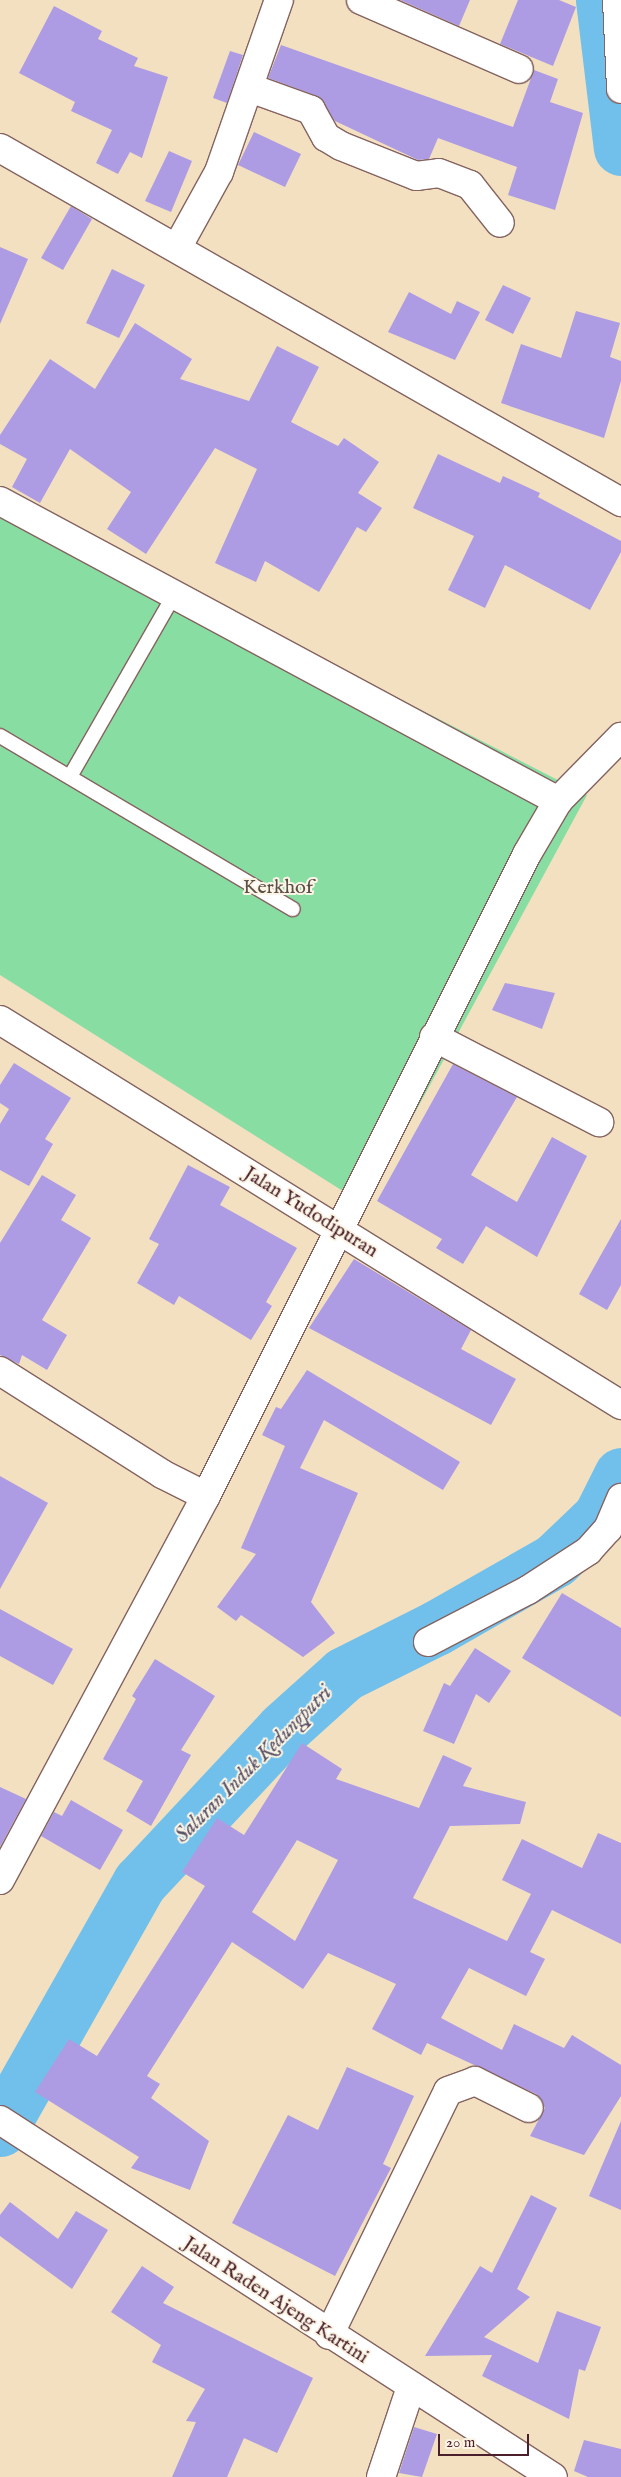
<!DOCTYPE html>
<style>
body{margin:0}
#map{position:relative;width:621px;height:2477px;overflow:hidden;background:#f2e0c1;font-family:"IM FELL English",serif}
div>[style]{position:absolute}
.green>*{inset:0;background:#88dea2}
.river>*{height:55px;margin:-27.5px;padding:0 27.5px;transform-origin:27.5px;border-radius:27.5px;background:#70c0eb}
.building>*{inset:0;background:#ad9ce3}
.roads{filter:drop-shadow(1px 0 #856360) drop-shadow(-1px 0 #856360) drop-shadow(0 1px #856360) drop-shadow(0 -1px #856360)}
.service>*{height:14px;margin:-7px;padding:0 7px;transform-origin:7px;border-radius:7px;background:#fff}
.minor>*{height:28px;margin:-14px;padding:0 14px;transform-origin:14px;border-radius:14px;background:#fff}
.tertiary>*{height:28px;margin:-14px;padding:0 14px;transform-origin:14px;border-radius:14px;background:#fff}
span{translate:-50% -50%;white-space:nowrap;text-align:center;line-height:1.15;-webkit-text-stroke:4px #fcf5e5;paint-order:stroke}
.park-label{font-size:20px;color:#5a4f49}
.street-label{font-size:20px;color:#4a1f2b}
.water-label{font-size:21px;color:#554f65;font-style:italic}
.scale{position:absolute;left:438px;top:2434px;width:91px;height:22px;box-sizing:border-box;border:2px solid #4a1f2b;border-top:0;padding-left:6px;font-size:15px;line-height:18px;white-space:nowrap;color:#4a1f2b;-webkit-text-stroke:4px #fcf5e5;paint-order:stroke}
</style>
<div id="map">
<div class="green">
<div style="clip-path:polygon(0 494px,587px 795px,365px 1205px,0 975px)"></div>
</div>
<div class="river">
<div style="left:603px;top:0;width:149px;rotate:83.1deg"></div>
<div style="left:0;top:2129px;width:284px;rotate:-60.5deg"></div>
<div style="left:140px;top:1882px;width:209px;rotate:-46.9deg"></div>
<div style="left:283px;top:1729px;width:82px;rotate:-42deg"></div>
<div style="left:344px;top:1674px;width:103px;rotate:-26.6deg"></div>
<div style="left:436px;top:1628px;width:137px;rotate:-29.7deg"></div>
<div style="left:555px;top:1560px;width:62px;rotate:-43.7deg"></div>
<div style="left:600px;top:1517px;width:47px;rotate:-63.4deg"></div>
</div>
<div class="building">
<div style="clip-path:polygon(400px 0,470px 0,459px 26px)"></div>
<div style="clip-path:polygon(518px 0,559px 0,576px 7px,553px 66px,500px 44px)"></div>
<div style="clip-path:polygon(54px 6px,102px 31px,98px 39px,138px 58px,134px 66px,168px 77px,142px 158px,130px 152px,118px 174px,96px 163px,112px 130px,71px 111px,75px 102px,19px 73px)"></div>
<div style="clip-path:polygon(281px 45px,513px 127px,534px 70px,558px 79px,550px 102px,583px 113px,555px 210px,508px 195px,517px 167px,438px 138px,429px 159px,418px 160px,335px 121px,317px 96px,268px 78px)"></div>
<div style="clip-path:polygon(230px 51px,243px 55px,227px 103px,213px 98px)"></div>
<div style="clip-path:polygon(254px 132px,301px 154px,285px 187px,238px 165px)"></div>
<div style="clip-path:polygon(169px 151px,192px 161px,171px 212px,145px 201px)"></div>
<div style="clip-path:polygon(71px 206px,92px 219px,63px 270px,41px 258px)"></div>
<div style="clip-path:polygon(0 247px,28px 259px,0 324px)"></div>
<div style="clip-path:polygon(112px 269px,145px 285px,119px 338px,86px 323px)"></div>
<div style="clip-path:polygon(503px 285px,531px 298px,513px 334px,485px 320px)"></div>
<div style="clip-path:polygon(409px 292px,451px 314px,457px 301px,480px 312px,455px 360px,388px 332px)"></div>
<div style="clip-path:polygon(576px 311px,620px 323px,610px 357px,621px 361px,621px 381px,604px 438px,501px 403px,521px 344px,561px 358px)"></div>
<div style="clip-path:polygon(135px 323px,192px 359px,180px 379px,249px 401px,277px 346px,319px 367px,291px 422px,338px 446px,344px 438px,379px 462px,358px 493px,382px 508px,366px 532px,357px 527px,319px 592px,265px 561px,256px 582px,215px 563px,257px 469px,215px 448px,146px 554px,107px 529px,131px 492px,70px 449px,40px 503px,12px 487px,27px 459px,0 444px,0 435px,50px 359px,95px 389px)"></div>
<div style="clip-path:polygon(438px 454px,500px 483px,503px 476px,540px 493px,538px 497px,621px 541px,621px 552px,590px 610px,505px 565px,485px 608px,448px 590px,474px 536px,413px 508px)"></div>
<div style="clip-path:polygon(505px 983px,555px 993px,542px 1029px,492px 1010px)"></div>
<div style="clip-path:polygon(14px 1063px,71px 1098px,45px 1139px,53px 1144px,29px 1186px,0 1170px,0 1124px,9px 1109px,0 1103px,0 1085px)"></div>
<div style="clip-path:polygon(453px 1064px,517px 1097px,471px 1175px,517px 1202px,552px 1137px,587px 1156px,537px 1257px,486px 1226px,463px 1264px,436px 1248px,442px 1239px,377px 1201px)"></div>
<div style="clip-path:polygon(188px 1165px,230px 1187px,220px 1205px,297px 1248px,266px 1302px,272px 1306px,251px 1340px,179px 1296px,174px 1305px,137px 1283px,159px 1244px,149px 1239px)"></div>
<div style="clip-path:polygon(42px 1175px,76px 1195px,61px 1220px,91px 1238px,42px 1320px,67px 1335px,47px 1370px,22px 1355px,19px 1364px,0 1355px,0 1243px)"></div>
<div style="clip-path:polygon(621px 1219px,621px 1285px,607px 1310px,579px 1294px)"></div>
<div style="clip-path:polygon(354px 1259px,471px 1330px,461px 1349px,516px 1379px,491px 1425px,309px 1328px)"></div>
<div style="clip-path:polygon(307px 1370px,460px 1462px,443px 1490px,324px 1420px,300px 1468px,358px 1493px,311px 1602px,335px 1633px,303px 1657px,241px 1615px,236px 1621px,217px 1607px,256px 1554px,241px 1548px,285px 1446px,262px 1435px,276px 1407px,281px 1409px)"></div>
<div style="clip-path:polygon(0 1476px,48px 1503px,0 1589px)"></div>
<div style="clip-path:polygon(562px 1593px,621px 1628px,621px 1717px,522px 1658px)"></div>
<div style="clip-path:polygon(0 1609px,73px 1649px,53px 1685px,0 1656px)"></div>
<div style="clip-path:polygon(475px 1648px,511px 1671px,489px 1703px,476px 1694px,454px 1744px,423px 1731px,444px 1683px,450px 1686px)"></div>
<div style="clip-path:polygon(155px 1659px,215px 1696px,181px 1750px,191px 1755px,151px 1826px,126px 1811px,143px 1781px,103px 1759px,136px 1699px,132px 1696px)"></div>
<div style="clip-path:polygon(evenodd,302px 1743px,342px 1769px,336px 1779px,419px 1808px,443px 1755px,472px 1768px,463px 1786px,526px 1802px,520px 1824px,450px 1826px,413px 1898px,507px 1941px,531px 1894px,502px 1880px,522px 1839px,582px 1868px,598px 1833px,621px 1843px,621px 1944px,552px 1910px,530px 1952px,545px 1959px,526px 1996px,469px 1968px,441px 2018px,502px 2050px,514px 2024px,564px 2048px,572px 2035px,621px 2065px,621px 2096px,584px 2155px,530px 2136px,545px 2108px,536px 2094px,427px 2043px,421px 2055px,372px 2029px,396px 1984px,328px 1953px,303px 1989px,232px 1942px,147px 2076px,160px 2084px,151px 2098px,209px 2141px,190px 2190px,131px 2168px,139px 2157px,35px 2092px,69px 2039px,97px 2056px,205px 1886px,182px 1872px,217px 1818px,244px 1835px,302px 1743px,297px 1840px,338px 1860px,295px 1941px,252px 1912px,297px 1840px)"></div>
<div style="clip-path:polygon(0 1787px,26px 1799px,0 1847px)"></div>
<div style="clip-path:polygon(71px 1800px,123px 1830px,100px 1870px,41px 1836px,54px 1812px,62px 1816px)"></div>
<div style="clip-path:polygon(347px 2067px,414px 2096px,383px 2164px,391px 2168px,335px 2276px,232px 2223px,288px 2115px,318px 2130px)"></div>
<div style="clip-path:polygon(621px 2121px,621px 2210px,589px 2196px)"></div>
<div style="clip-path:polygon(531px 2195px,557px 2208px,517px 2289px,530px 2297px,484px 2337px,538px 2363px,557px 2311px,601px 2327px,585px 2371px,579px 2369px,569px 2419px,482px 2376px,492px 2355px,425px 2356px,480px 2266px,492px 2273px)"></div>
<div style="clip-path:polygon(10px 2202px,58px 2239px,76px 2211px,108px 2230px,72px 2289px,0 2236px,0 2215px)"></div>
<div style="clip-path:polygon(142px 2266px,174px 2287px,163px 2303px,313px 2378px,277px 2453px,244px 2438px,227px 2477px,172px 2477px,196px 2422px,186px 2421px,205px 2389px,152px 2362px,161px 2345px,111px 2312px)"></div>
<div style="clip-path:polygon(414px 2427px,437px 2434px,422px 2477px,399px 2473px)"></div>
<div style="clip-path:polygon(584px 2440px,621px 2449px,621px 2477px,588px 2477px,574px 2471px)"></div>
</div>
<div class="roads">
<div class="service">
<div style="left:0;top:736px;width:340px;rotate:30.6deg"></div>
<div style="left:71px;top:775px;width:205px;rotate:-60.2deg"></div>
</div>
<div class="minor">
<div style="left:361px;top:0;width:172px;rotate:23.6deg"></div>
<div style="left:617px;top:0;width:89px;rotate:87.4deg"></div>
<div style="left:250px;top:88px;width:65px;rotate:19.8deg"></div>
<div style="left:311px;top:110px;width:31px;rotate:61deg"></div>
<div style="left:326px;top:137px;width:17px;rotate:31deg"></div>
<div style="left:341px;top:146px;width:81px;rotate:21.8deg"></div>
<div style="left:416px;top:176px;width:23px;rotate:-7deg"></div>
<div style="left:439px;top:173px;width:33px;rotate:21deg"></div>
<div style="left:470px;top:185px;width:48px;rotate:51.7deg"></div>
<div style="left:0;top:148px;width:715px;rotate:29.69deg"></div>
<div style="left:177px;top:248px;width:87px;rotate:-61.1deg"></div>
<div style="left:219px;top:172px;width:182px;rotate:-70.8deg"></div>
<div style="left:0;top:501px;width:634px;rotate:28.26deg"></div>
<div style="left:0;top:1020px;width:731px;rotate:31.8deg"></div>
<div style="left:434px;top:1037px;width:186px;rotate:27.3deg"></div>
<div style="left:0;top:1371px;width:192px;rotate:32.4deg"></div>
<div style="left:162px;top:1474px;width:49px;rotate:26.6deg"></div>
<div style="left:428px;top:1642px;width:113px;rotate:-27.5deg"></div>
<div style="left:528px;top:1590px;width:72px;rotate:-33deg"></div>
<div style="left:588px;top:1551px;width:30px;rotate:-48deg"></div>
<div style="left:608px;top:1529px;width:34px;rotate:-67deg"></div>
<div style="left:0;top:1880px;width:436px;rotate:-61.8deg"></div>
<div style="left:206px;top:1496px;width:718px;rotate:-63.43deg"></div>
<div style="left:527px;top:854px;width:61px;rotate:-59.7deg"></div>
<div style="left:558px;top:801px;width:90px;rotate:-45.5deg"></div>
<div style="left:329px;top:2335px;width:271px;rotate:-64deg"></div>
<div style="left:448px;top:2091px;width:29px;rotate:-20deg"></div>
<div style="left:475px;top:2081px;width:60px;rotate:26.6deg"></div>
<div style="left:381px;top:2477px;width:95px;rotate:-71.6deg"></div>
</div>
<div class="tertiary">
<div style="left:0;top:2120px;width:658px;rotate:32.85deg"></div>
</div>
</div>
<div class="park-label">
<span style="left:278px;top:887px">Kerkhof</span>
</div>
<div class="street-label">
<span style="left:311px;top:1212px;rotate:32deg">Jalan Yudodipuran</span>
<span style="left:276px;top:2300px;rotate:33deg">Jalan Raden Ajeng Kartini</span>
</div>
<div class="water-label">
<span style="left:254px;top:1765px;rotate:-45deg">Saluran Induk Kedungputri</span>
</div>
<div class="scale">20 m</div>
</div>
